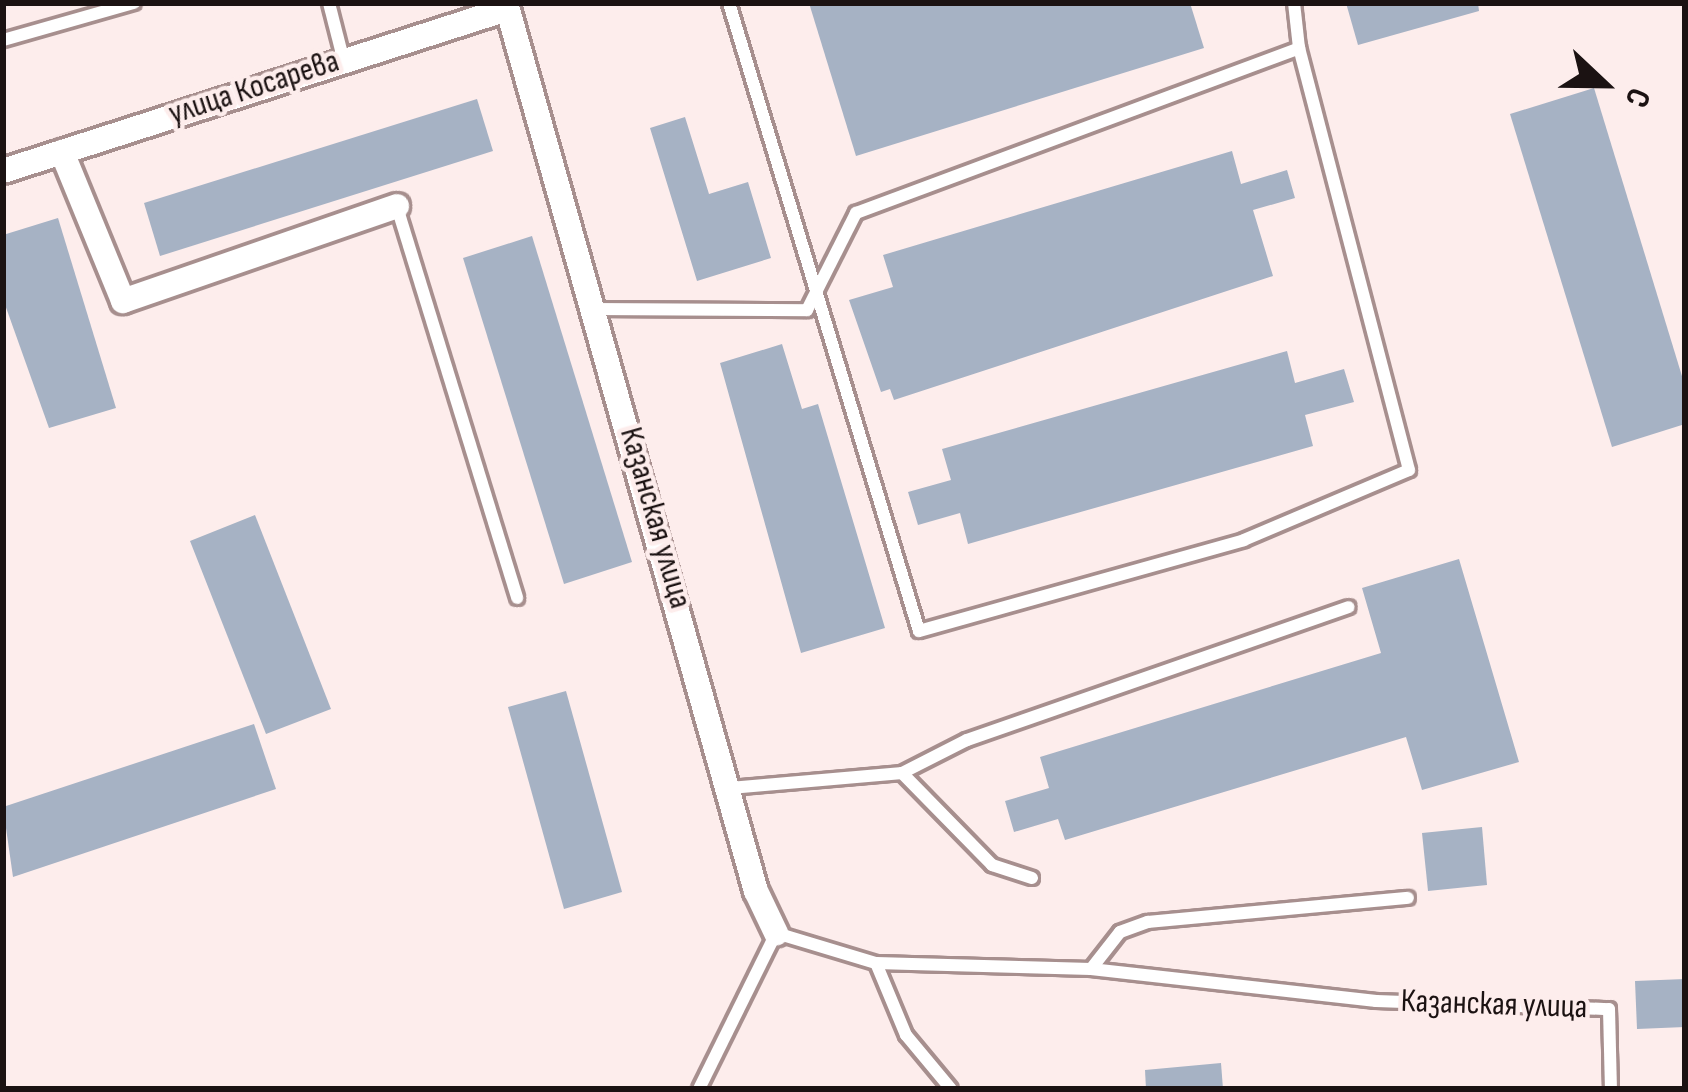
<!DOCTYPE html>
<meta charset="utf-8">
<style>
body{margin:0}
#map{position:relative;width:1688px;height:1092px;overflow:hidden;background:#fdedec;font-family:"Sofia Sans Condensed",sans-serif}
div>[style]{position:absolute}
.building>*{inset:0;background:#a6b2c4}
.roads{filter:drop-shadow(3px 0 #a78f8e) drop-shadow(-3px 0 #a78f8e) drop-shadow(0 3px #a78f8e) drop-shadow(0 -3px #a78f8e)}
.service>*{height:12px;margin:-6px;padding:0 6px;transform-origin:6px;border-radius:6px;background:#fff}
.minor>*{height:24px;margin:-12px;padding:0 12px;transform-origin:12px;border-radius:12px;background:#fff}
span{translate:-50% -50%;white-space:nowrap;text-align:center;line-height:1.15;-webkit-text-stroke:9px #fdedec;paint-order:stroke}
.street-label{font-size:33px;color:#1b1212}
.frame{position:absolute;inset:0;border:6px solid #1b1212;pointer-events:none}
.north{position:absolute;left:1544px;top:24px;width:120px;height:120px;-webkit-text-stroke:9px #fdedec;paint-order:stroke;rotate:112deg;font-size:33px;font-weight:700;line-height:48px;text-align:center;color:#1b1212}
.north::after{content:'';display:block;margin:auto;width:42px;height:54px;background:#1b1212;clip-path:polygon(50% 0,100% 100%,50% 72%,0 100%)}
</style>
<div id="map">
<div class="building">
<div style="clip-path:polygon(809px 3px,1190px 3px,1204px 48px,856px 156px)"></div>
<div style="clip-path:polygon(1346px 3px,1478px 3px,1479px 11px,1358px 45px)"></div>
<div style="clip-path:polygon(1594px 88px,1685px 386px,1685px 424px,1612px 447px,1510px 114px)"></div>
<div style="clip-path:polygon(477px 99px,493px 151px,160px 256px,144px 203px)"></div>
<div style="clip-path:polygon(685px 117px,709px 194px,748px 182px,771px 258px,697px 281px,650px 128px)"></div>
<div style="clip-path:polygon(1232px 151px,1241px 184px,1287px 170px,1295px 198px,1253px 210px,1273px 276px,894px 400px,890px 389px,881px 392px,849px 300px,893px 287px,883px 255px)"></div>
<div style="clip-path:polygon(58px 218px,116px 408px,49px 428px,3px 299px,3px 235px)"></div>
<div style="clip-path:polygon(532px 236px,632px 562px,564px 584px,463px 258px)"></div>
<div style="clip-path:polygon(782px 344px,802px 409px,818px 404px,885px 628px,801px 653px,720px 363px)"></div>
<div style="clip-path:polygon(1287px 351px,1295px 383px,1344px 369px,1354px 402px,1305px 415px,1313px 446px,968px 544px,960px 513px,918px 525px,908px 492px,951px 480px,942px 449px)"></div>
<div style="clip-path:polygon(255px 515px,331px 709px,266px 734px,190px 541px)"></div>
<div style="clip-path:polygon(1459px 559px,1519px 762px,1422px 790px,1406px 737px,1065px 840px,1058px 819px,1014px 832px,1005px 801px,1049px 788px,1040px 757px,1381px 653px,1362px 588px)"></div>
<div style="clip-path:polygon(566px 691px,622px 892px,564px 909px,508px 707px)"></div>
<div style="clip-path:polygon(254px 724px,276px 789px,13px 877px,3px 807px)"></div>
<div style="clip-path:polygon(1482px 827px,1487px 885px,1428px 891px,1422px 833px)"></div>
<div style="clip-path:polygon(1685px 979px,1685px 1027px,1637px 1029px,1635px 981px)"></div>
<div style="clip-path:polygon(1221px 1063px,1223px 1089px,1146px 1089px,1145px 1070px)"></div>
</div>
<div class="roads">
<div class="service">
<div style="left:329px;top:3px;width:57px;rotate:75.7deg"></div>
<div style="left:729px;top:3px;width:656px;rotate:73.17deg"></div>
<div style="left:919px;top:631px;width:337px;rotate:-15.6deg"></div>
<div style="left:1244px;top:540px;width:179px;rotate:-23deg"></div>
<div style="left:1409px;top:470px;width:436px;rotate:-104.6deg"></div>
<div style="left:3px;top:40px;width:136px;rotate:-15.8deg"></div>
<div style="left:397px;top:207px;width:409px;rotate:72.9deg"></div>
<div style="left:597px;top:309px;width:210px;rotate:0.3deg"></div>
<div style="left:807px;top:310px;width:109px;rotate:-63.2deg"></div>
<div style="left:856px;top:213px;width:473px;rotate:-20.4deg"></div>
<div style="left:1299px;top:48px;width:45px;rotate:-96.3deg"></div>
<div style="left:902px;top:773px;width:129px;rotate:45.6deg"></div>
<div style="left:992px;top:865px;width:42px;rotate:18deg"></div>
<div style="left:730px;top:788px;width:173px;rotate:-5deg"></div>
<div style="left:902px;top:773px;width:73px;rotate:-26.9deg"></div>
<div style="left:967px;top:740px;width:404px;rotate:-19.2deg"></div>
<div style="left:876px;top:963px;width:78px;rotate:67.4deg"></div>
<div style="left:906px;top:1035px;width:70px;rotate:50.2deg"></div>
<div style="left:1091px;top:969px;width:47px;rotate:-51.9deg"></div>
<div style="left:1120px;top:932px;width:30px;rotate:-20deg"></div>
<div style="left:1148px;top:922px;width:261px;rotate:-5.3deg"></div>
<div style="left:699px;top:1089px;width:174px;rotate:-63.7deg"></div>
<div style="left:776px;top:933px;width:104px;rotate:16.7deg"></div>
<div style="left:876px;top:963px;width:215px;rotate:1.6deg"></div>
<div style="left:1091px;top:969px;width:287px;rotate:6.4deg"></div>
<div style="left:1376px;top:1001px;width:233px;rotate:2deg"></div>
<div style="left:1609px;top:1009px;width:80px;rotate:88.6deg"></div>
</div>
<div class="minor">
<div style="left:506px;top:3px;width:923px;rotate:74.28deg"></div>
<div style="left:756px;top:891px;width:47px;rotate:64.5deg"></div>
<div style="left:62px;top:152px;width:161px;rotate:67.7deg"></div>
<div style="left:123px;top:301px;width:290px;rotate:-19.1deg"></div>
<div style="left:3px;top:171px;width:529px;rotate:-17.82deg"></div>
</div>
</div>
<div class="street-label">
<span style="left:254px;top:88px;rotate:-18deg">улица Косарева</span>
<span style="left:655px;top:518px;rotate:74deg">Казанская улица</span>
<span style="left:1494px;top:1005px;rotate:2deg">Казанская улица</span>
</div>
<div class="frame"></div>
<div class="north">С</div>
</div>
